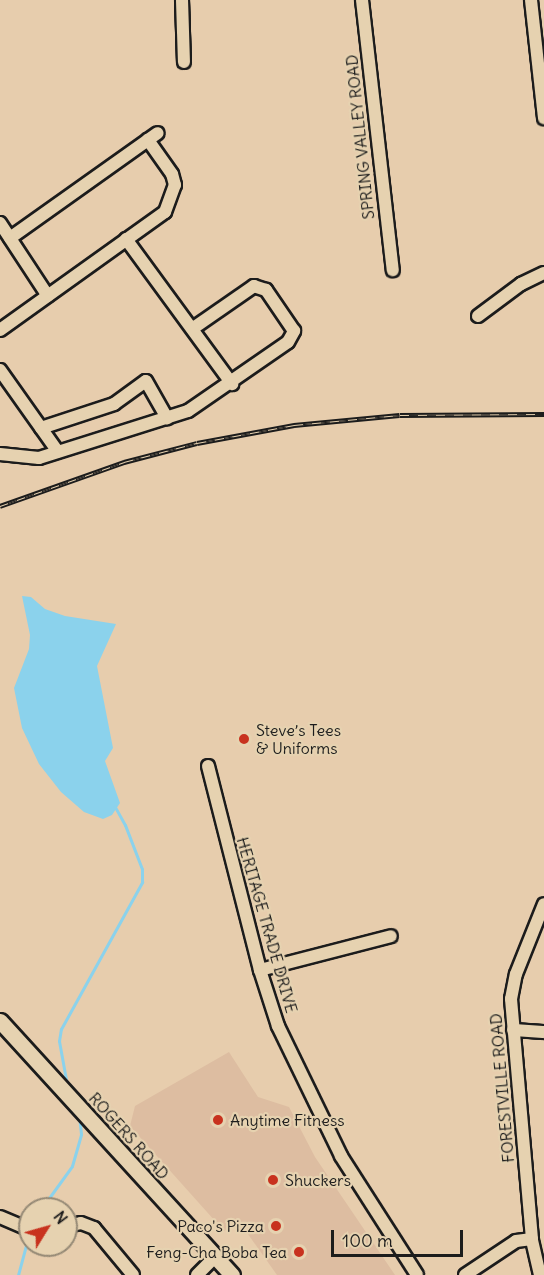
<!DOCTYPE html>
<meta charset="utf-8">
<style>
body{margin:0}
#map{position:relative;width:544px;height:1275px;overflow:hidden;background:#e7cdad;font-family:Delius,sans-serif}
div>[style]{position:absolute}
.built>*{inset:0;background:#ddbda1}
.water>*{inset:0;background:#8bd2ec}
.stream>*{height:3px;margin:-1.5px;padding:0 1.5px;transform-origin:1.5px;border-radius:1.5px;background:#8bd2ec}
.roads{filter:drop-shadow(2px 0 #1c1c1c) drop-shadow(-2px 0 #1c1c1c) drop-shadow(0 2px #1c1c1c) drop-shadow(0 -2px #1c1c1c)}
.minor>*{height:12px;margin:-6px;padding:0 6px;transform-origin:6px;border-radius:6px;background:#e6d2b0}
.major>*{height:15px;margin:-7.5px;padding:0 7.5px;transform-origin:7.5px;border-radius:7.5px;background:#e6d2b0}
.rail>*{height:5px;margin-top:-2.5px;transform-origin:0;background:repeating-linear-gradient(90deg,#e6d2b0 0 9px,#1c1c1c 0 18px);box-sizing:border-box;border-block:2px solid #1c1c1c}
.dots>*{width:16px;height:16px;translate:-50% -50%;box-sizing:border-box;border:3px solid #e6d2b0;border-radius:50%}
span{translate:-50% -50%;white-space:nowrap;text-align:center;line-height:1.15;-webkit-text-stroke:4.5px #e6d2b0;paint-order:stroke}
.street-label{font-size:16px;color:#1c1c1c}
.poi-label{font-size:16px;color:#1c1c1c}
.left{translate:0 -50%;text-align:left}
.right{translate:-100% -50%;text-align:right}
.north{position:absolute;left:18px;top:1197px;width:60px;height:60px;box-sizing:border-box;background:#e6d2b0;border:2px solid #958975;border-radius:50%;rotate:53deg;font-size:16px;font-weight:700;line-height:24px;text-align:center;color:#1c1c1c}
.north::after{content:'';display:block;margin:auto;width:21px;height:27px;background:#c8321e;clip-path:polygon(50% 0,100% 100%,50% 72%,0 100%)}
.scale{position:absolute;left:331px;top:1230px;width:132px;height:27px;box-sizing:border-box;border:3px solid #1c1c1c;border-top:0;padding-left:8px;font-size:18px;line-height:21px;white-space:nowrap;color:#1c1c1c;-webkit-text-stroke:4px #e6d2b0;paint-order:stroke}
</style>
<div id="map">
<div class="built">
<div style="clip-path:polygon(229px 1052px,258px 1097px,289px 1107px,315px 1157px,395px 1275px,277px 1275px,238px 1220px,224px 1231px,130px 1126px,135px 1106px)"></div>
</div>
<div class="water">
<div style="clip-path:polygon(22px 596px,31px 597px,45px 609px,65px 616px,116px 624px,97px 666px,113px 748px,105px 761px,120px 803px,112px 815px,103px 819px,84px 812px,61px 792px,39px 764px,22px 728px,14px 688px,29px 649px,30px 635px)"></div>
</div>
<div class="stream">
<div style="left:67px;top:1085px;width:45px;rotate:-100.3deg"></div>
<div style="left:59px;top:1041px;width:12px;rotate:-81deg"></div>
<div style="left:61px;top:1029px;width:168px;rotate:-61.1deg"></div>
<div style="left:142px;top:882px;width:13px;rotate:-90deg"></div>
<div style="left:142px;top:869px;width:47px;rotate:-111.1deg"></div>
<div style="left:125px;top:825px;width:21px;rotate:-119deg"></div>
<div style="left:41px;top:1209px;width:53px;rotate:-54.2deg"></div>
<div style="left:72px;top:1166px;width:33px;rotate:-74deg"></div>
<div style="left:81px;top:1134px;width:18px;rotate:-96deg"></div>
<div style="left:18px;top:1275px;width:38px;rotate:-75deg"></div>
</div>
<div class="roads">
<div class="minor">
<div style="left:182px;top:0;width:62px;rotate:88.2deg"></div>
<div style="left:362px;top:0;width:272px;rotate:83.5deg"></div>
<div style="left:531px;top:0;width:119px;rotate:83.7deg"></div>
<div style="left:0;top:223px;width:87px;rotate:56.7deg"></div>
<div style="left:10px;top:238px;width:181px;rotate:-35.4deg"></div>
<div style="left:126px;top:239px;width:180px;rotate:53.8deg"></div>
<div style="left:478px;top:316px;width:54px;rotate:-36.7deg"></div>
<div style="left:521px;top:284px;width:25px;rotate:-26deg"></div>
<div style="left:0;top:330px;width:203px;rotate:-35.6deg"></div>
<div style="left:165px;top:212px;width:29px;rotate:-70deg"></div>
<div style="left:175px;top:185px;width:11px;rotate:-105deg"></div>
<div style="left:172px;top:174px;width:42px;rotate:-125.2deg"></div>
<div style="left:0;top:370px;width:100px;rotate:54.7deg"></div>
<div style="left:41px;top:428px;width:77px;rotate:-18.2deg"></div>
<div style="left:114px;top:404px;width:39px;rotate:-36deg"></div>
<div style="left:146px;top:381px;width:43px;rotate:60.4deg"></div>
<div style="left:0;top:454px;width:39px;rotate:6deg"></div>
<div style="left:39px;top:458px;width:156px;rotate:-17.5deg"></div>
<div style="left:188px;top:411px;width:121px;rotate:-34.6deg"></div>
<div style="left:288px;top:342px;width:13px;rotate:-61deg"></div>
<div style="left:294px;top:331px;width:50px;rotate:-124.3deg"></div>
<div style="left:266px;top:290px;width:13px;rotate:-162deg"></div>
<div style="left:254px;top:286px;width:75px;rotate:145.3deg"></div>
<div style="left:208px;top:766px;width:211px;rotate:75.7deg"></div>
<div style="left:260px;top:970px;width:59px;rotate:72.2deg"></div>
<div style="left:278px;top:1026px;width:144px;rotate:64.1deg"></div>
<div style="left:341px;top:1156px;width:141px;rotate:57.4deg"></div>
<div style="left:260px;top:970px;width:135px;rotate:-14.5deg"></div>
<div style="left:513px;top:1030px;width:31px;rotate:4deg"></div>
<div style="left:0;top:1217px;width:33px;rotate:23deg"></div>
<div style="left:66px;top:1226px;width:15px;rotate:-11deg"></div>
<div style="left:81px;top:1223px;width:14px;rotate:21deg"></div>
<div style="left:94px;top:1228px;width:61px;rotate:50.3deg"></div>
<div style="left:197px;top:1275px;width:25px;rotate:-45deg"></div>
<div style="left:465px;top:1275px;width:61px;rotate:-33.7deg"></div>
<div style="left:516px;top:1241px;width:16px;rotate:-7deg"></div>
<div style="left:540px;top:1275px;width:37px;rotate:-103deg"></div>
<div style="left:532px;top:1239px;width:241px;rotate:-95deg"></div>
<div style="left:511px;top:999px;width:25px;rotate:-79deg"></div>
<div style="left:516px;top:974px;width:75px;rotate:-68.2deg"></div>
</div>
<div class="major">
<div style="left:0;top:1021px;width:344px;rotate:47.6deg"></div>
</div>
</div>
<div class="rail">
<div style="left:0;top:506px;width:132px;rotate:-19.5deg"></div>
<div style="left:124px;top:462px;width:75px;rotate:-14.6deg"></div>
<div style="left:197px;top:443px;width:99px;rotate:-10.5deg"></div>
<div style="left:294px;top:425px;width:106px;rotate:-5.4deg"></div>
<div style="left:400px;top:415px;width:144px;rotate:-0.4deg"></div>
</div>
<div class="dots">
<div style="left:244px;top:739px;background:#c8321e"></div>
<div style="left:218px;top:1120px;background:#c8321e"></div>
<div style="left:273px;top:1180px;background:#c8321e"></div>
<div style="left:276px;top:1226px;background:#c8321e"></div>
<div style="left:299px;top:1252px;background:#c8321e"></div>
</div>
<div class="street-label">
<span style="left:360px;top:137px;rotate:-96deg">SPRING VALLEY ROAD</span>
<span style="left:267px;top:925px;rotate:74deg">HERITAGE TRADE DRIVE</span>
<span style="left:502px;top:1088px;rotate:-95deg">FORESTVILLE ROAD</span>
<span style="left:129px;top:1136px;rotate:48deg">ROGERS ROAD</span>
</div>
<div class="poi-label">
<span class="left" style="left:256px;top:739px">Steve’s Tees<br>&amp; Uniforms</span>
<span class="left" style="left:230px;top:1120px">Anytime Fitness</span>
<span class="left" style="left:285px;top:1180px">Shuckers</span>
<span class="right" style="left:264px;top:1226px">Paco's Pizza</span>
<span class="right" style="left:287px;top:1252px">Feng-Cha Boba Tea</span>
</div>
<div class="north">N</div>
<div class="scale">100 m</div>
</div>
